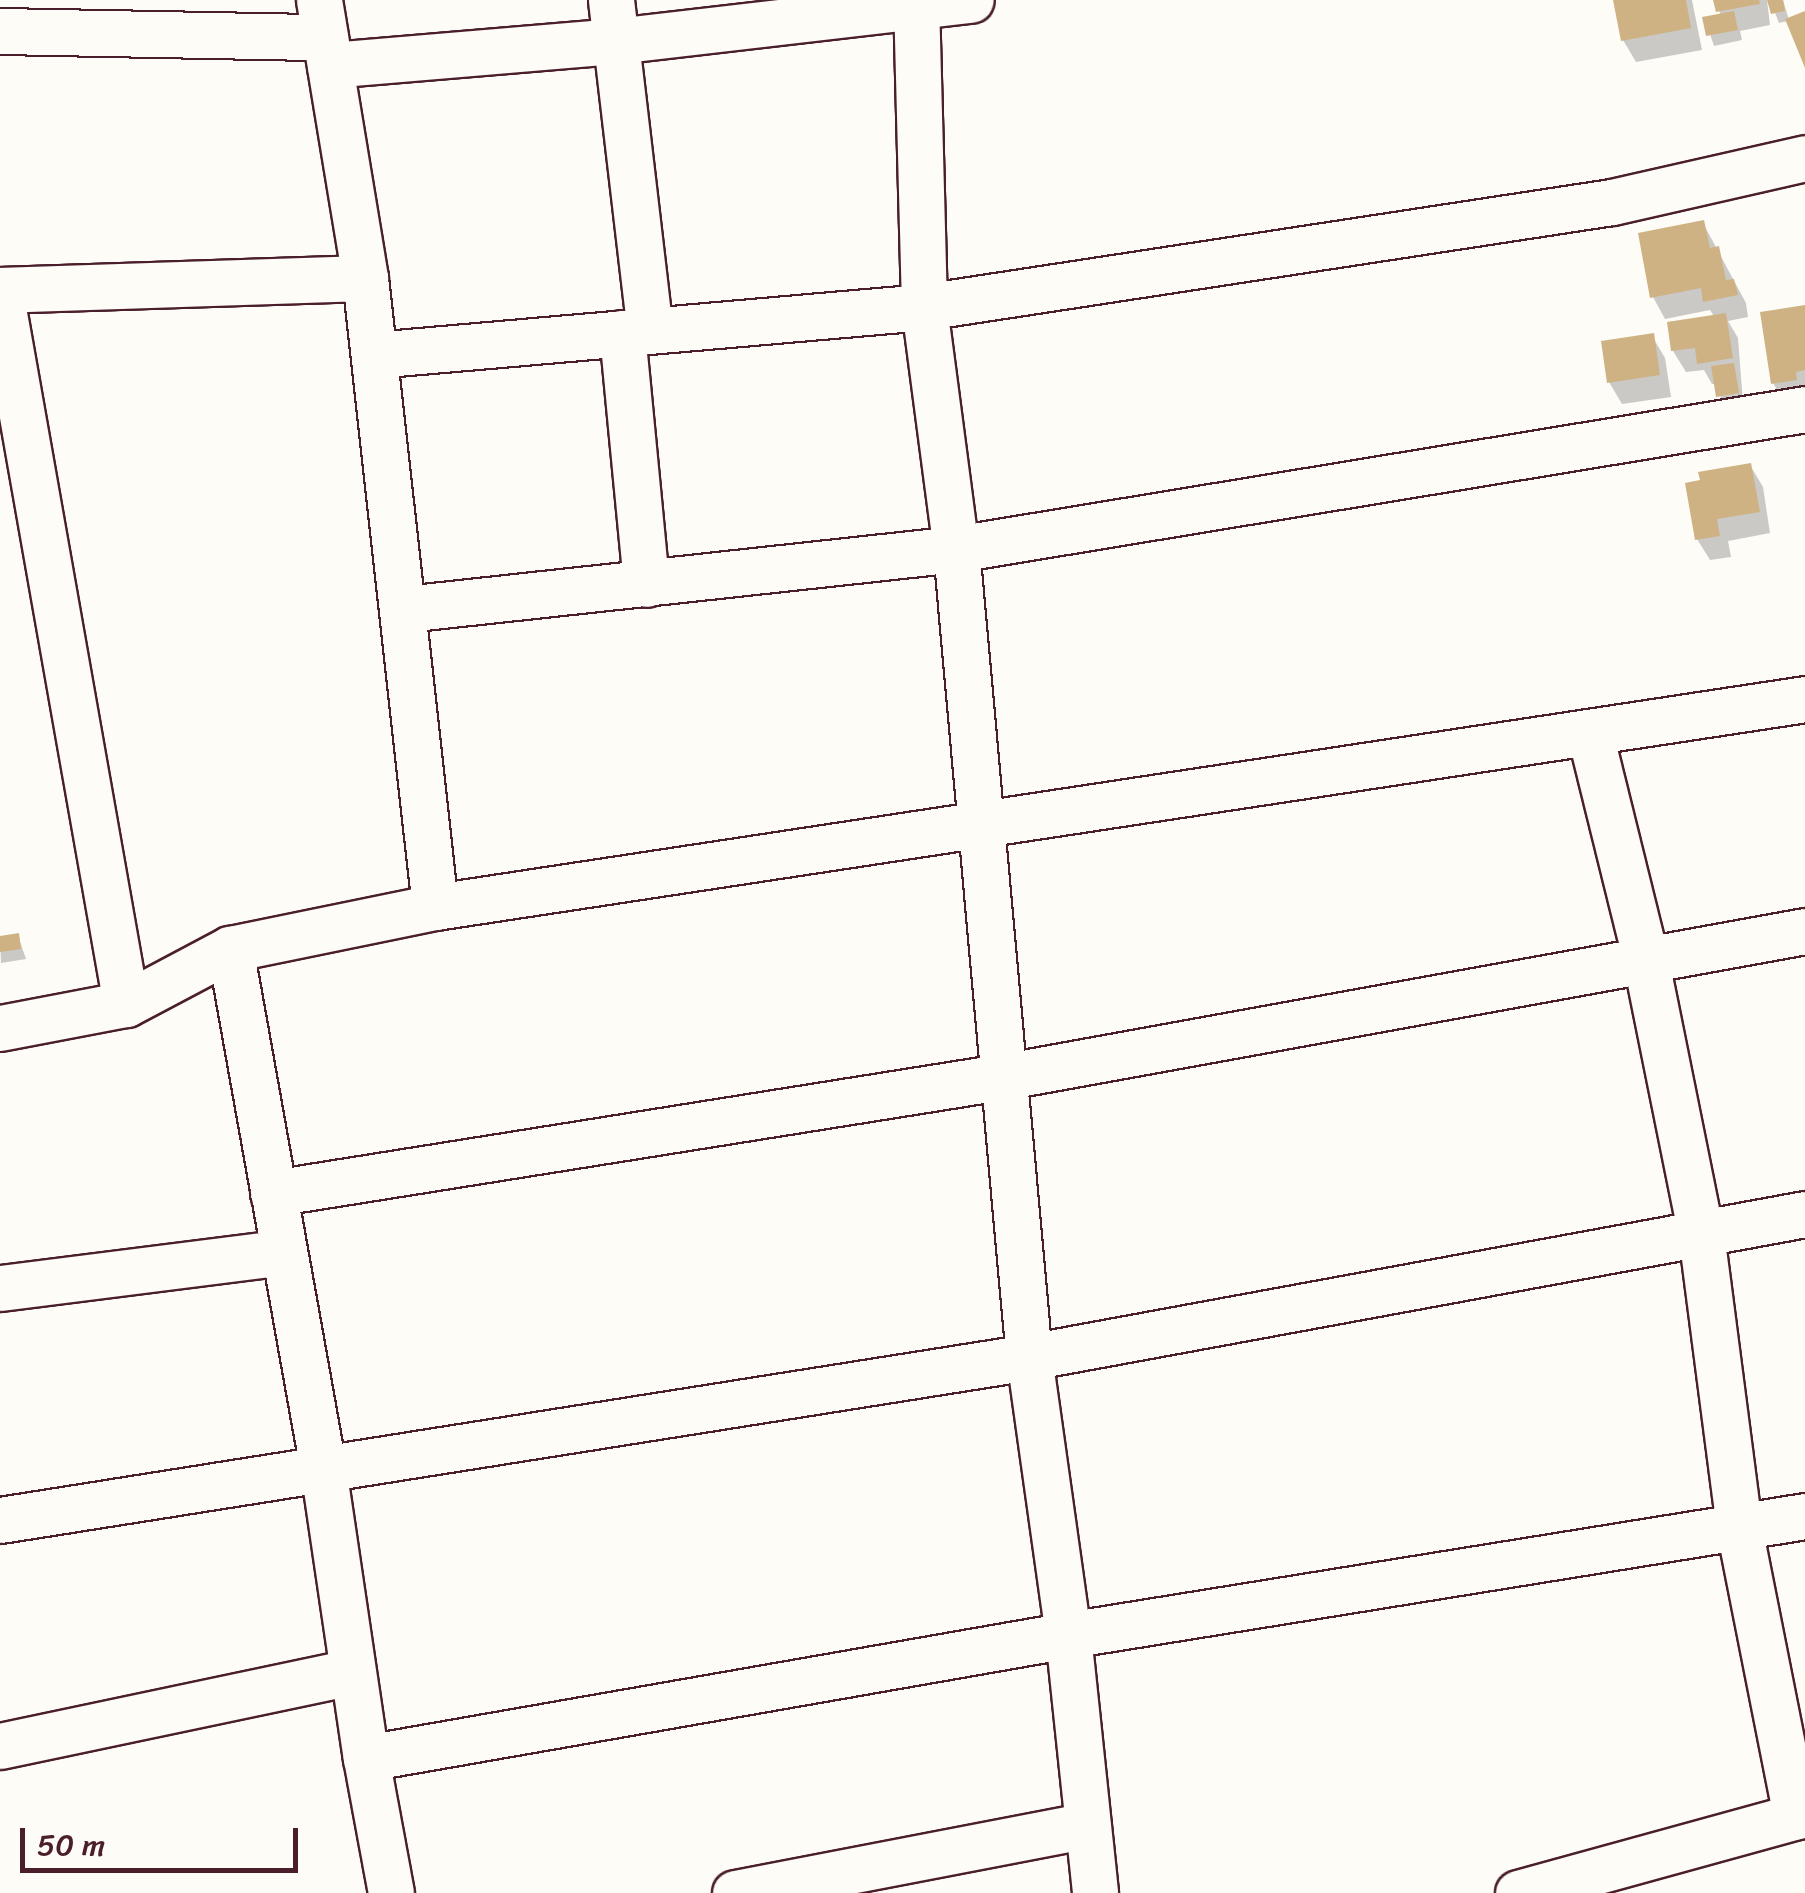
<!DOCTYPE html>
<style>
body{margin:0}
#map{position:relative;width:1805px;height:1893px;overflow:hidden;background:#fdfcf7;font-family:Sriracha,sans-serif}
div>[style]{position:absolute}
.shadow>*{inset:0;background:#0003}
.building>*{inset:0;background:#ceb283}
.roads{filter:drop-shadow(2px 0 #4a1f2b) drop-shadow(-2px 0 #4a1f2b) drop-shadow(0 2px #4a1f2b) drop-shadow(0 -2px #4a1f2b)}
.minor>*{height:45px;margin:-22.5px;padding:0 22.5px;transform-origin:22.5px;border-radius:22.5px;background:#fdfcf7}
span{translate:-50% -50%;white-space:nowrap;text-align:center;line-height:1.15;-webkit-text-stroke:8px #fdfcf7;paint-order:stroke}
.scale{position:absolute;left:20px;top:1828px;width:278px;height:45px;box-sizing:border-box;border:5px solid #4a1f2b;border-top:0;padding-left:12px;font-size:30px;line-height:35px;white-space:nowrap;color:#4a1f2b;-webkit-text-stroke:8px #fdfcf7;paint-order:stroke}
</style>
<div id="map">
<div class="shadow">
<div style="clip-path:polygon(1615px 0,1692px 0,1702px 50px,1636px 62px,1623px 40px)"></div>
<div style="clip-path:polygon(1716px 0,1767px 0,1770px 25px,1740px 31px,1742px 40px,1714px 46px,1705px 19px,1721px 16px)"></div>
<div style="clip-path:polygon(1770px 0,1783px 0,1789px 20px,1805px 14px,1805px 62px,1788px 21px,1779px 23px)"></div>
<div style="clip-path:polygon(1703px 223px,1746px 303px,1748px 317px,1728px 321px,1738px 338px,1743px 403px,1724px 406px,1716px 384px,1712px 384px,1704px 370px,1686px 372px,1673px 351px,1715px 318px,1710px 310px,1665px 319px,1653px 297px)"></div>
<div style="clip-path:polygon(1805px 308px,1805px 402px,1786px 405px,1773px 383px)"></div>
<div style="clip-path:polygon(1652px 336px,1665px 358px,1671px 397px,1622px 404px,1609px 382px)"></div>
<div style="clip-path:polygon(1750px 465px,1763px 487px,1770px 533px,1728px 541px,1731px 557px,1710px 560px,1697px 539px)"></div>
<div style="clip-path:polygon(18px 936px,26px 959px,1px 963px,0 938px)"></div>
</div>
<div class="building">
<div style="clip-path:polygon(1613px 0,1686px 0,1691px 28px,1621px 41px)"></div>
<div style="clip-path:polygon(1713px 0,1759px 0,1760px 4px,1716px 12px)"></div>
<div style="clip-path:polygon(1767px 0,1783px 0,1785px 11px,1771px 14px)"></div>
<div style="clip-path:polygon(1734px 11px,1738px 30px,1706px 36px,1702px 17px)"></div>
<div style="clip-path:polygon(1805px 11px,1805px 68px,1785px 19px)"></div>
<div style="clip-path:polygon(1704px 220px,1710px 248px,1719px 246px,1726px 280px,1734px 279px,1738px 295px,1703px 302px,1701px 288px,1650px 298px,1638px 233px)"></div>
<div style="clip-path:polygon(1805px 305px,1805px 370px,1796px 372px,1797px 380px,1771px 384px,1760px 312px)"></div>
<div style="clip-path:polygon(1726px 313px,1733px 358px,1697px 364px,1695px 348px,1671px 351px,1667px 322px)"></div>
<div style="clip-path:polygon(1654px 333px,1660px 375px,1607px 383px,1601px 341px)"></div>
<div style="clip-path:polygon(1734px 363px,1739px 393px,1716px 397px,1711px 366px)"></div>
<div style="clip-path:polygon(1751px 463px,1760px 512px,1717px 519px,1720px 536px,1695px 540px,1685px 483px,1700px 480px,1698px 472px)"></div>
<div style="clip-path:polygon(19px 933px,21px 949px,0 952px,0 936px)"></div>
</div>
<div class="roads">
<div class="minor">
<div style="left:319px;top:0;width:282px;rotate:80.6deg"></div>
<div style="left:365px;top:278px;width:633px;rotate:83.65deg"></div>
<div style="left:611px;top:0;width:332px;rotate:83.3deg"></div>
<div style="left:916px;top:0;width:307px;rotate:88.5deg"></div>
<div style="left:924px;top:307px;width:244px;rotate:82.5deg"></div>
<div style="left:956px;top:549px;width:811px;rotate:84.84deg"></div>
<div style="left:1029px;top:1357px;width:281px;rotate:82deg"></div>
<div style="left:1068px;top:1635px;width:259px;rotate:84deg"></div>
<div style="left:0;top:31px;width:325px;rotate:1.1deg"></div>
<div style="left:330px;top:65px;width:286px;rotate:-4.8deg"></div>
<div style="left:615px;top:41px;width:358px;rotate:-6.6deg"></div>
<div style="left:0;top:290px;width:365px;rotate:-1.9deg"></div>
<div style="left:0;top:291px;width:724px;rotate:79.98deg"></div>
<div style="left:622px;top:333px;width:252px;rotate:84.5deg"></div>
<div style="left:374px;top:355px;width:552px;rotate:-4.99deg"></div>
<div style="left:924px;top:307px;width:696px;rotate:-8.68deg"></div>
<div style="left:1612px;top:202px;width:198px;rotate:-12.8deg"></div>
<div style="left:405px;top:609px;width:554px;rotate:-6.21deg"></div>
<div style="left:956px;top:549px;width:860px;rotate:-9.36deg"></div>
<div style="left:1590px;top:734px;width:230px;rotate:76.1deg"></div>
<div style="left:1645px;top:957px;width:283px;rotate:78.6deg"></div>
<div style="left:1701px;top:1234px;width:296px;rotate:82.6deg"></div>
<div style="left:1739px;top:1528px;width:294px;rotate:78.8deg"></div>
<div style="left:230px;top:949px;width:527px;rotate:79.84deg"></div>
<div style="left:323px;top:1468px;width:293px;rotate:81.6deg"></div>
<div style="left:366px;top:1758px;width:137px;rotate:79.5deg"></div>
<div style="left:0;top:1028px;width:128px;rotate:-10.8deg"></div>
<div style="left:126px;top:1004px;width:118px;rotate:-27.9deg"></div>
<div style="left:230px;top:949px;width:209px;rotate:-11.6deg"></div>
<div style="left:435px;top:907px;width:1386px;rotate:-8.63deg"></div>
<div style="left:273px;top:1193px;width:743px;rotate:-9.06deg"></div>
<div style="left:1007px;top:1076px;width:811px;rotate:-10.3deg"></div>
<div style="left:0;top:1288px;width:285px;rotate:-7.2deg"></div>
<div style="left:0;top:1520px;width:1042px;rotate:-9deg"></div>
<div style="left:1029px;top:1357px;width:789px;rotate:-10.44deg"></div>
<div style="left:0;top:1746px;width:360px;rotate:-11.9deg"></div>
<div style="left:366px;top:1758px;width:713px;rotate:-9.94deg"></div>
<div style="left:1068px;top:1635px;width:747px;rotate:-9.17deg"></div>
<div style="left:735px;top:1893px;width:359px;rotate:-10.9deg"></div>
<div style="left:1518px;top:1893px;width:298px;rotate:-15.4deg"></div>
</div>
</div>
<div class="scale">50 m</div>
</div>
